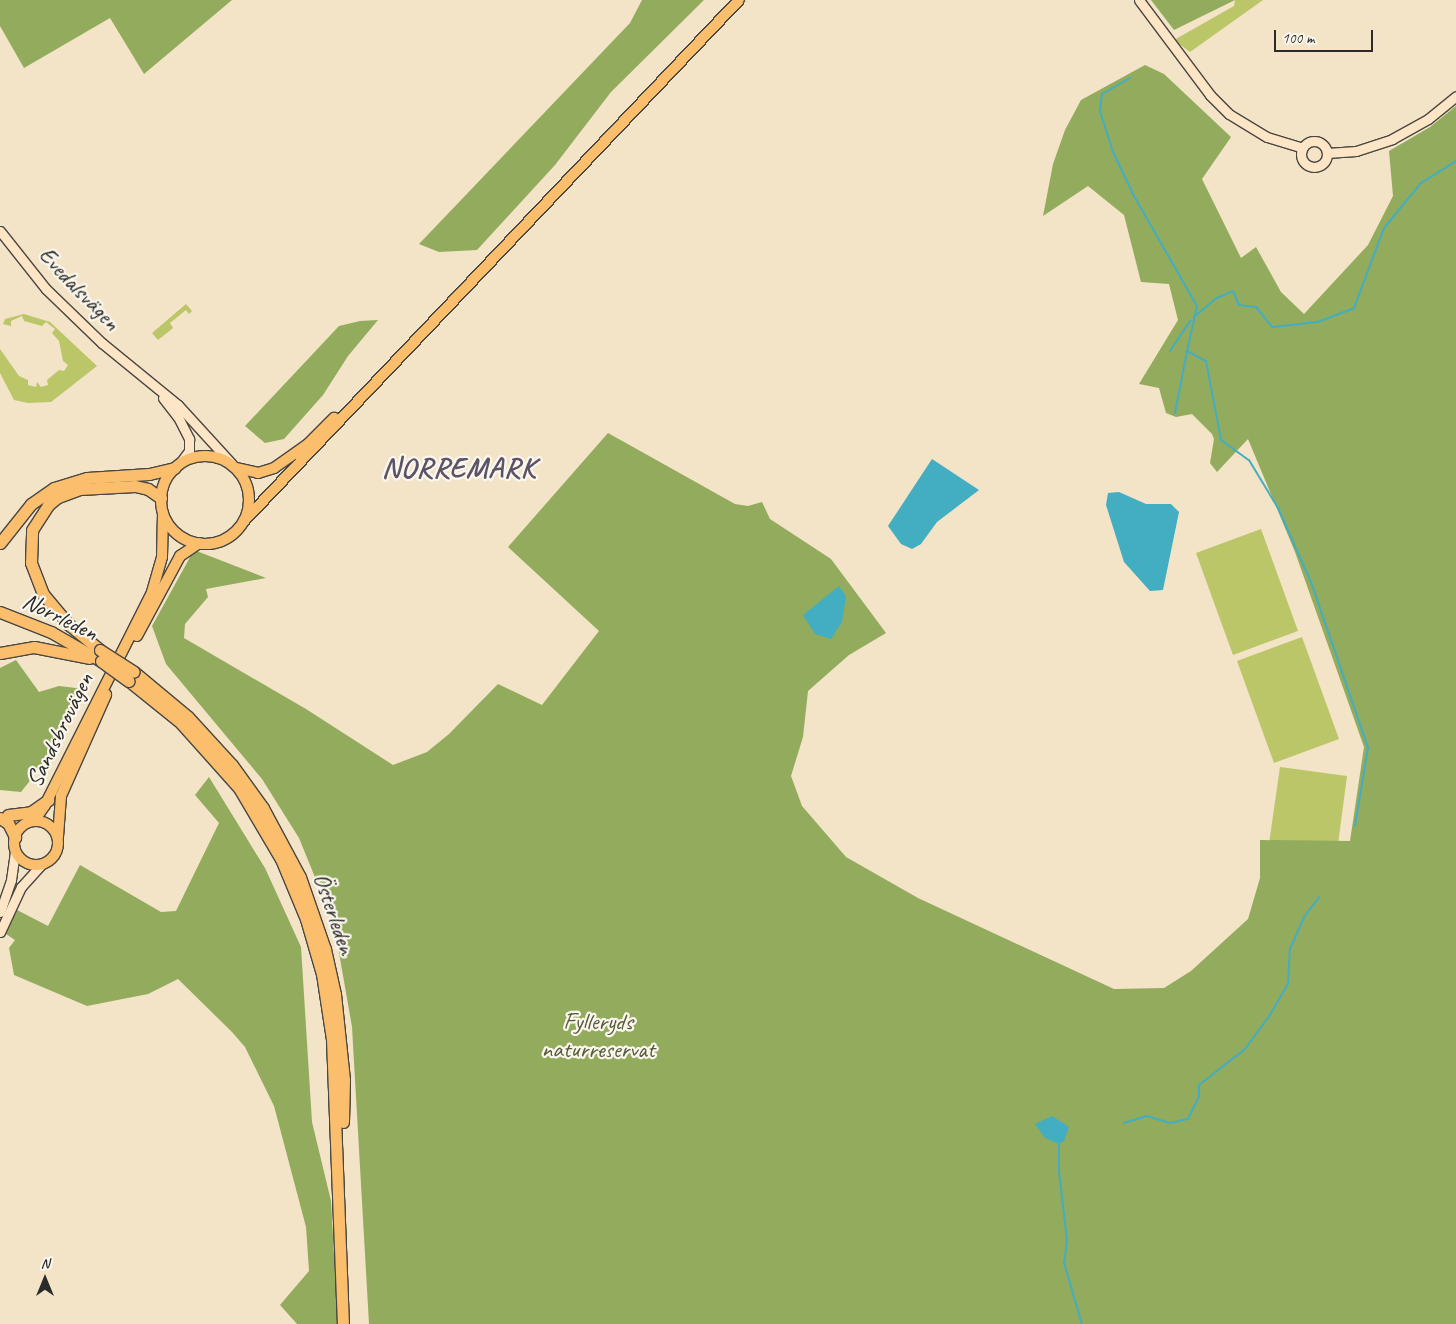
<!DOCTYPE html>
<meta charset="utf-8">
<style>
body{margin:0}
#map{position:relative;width:1456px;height:1324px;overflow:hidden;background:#f3e3c7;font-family:Caveat,sans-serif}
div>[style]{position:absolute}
.green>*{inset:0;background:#bac668}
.forest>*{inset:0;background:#93ab5c}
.water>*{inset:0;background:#43adc2}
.stream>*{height:2px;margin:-1px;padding:0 1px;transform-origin:1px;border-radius:1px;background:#43adc2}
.roads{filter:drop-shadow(1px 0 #494742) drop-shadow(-1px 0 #494742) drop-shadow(0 1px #494742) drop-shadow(0 -1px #494742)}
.secondary>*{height:9px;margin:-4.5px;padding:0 4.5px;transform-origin:4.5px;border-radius:4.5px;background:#fde5c5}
.secondary>.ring{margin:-4.5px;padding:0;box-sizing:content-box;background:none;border:9px solid #fde5c5;border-radius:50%}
.primary>*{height:10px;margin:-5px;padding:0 5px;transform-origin:5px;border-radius:5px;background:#fabe6d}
.primary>.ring{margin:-5px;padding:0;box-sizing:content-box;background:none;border:10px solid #fabe6d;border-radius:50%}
.highway>*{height:11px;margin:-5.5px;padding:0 5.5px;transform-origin:5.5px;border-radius:5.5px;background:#fabe6d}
.bridges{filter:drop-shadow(1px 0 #494742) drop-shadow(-1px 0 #494742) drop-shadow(0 1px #494742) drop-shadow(0 -1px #494742)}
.highway-bridge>*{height:11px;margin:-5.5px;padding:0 5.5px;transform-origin:5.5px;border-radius:5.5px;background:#fabe6d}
span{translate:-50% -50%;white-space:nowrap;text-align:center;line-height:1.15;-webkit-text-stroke:4.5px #fbf7ec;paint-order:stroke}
.street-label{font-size:24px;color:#2b2b2b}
.park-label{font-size:24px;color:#565a3d}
.district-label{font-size:29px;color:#5d5369;font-weight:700;letter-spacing:1px}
.north{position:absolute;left:20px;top:1254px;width:50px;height:50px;-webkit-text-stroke:4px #fbf7ec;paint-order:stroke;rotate:0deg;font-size:14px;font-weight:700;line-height:20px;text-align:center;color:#2b2b2b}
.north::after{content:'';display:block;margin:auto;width:18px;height:22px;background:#2b2b2b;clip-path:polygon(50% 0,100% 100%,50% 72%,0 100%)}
.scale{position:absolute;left:1274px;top:30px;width:99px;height:22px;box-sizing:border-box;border:2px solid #2b2b2b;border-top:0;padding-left:6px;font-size:15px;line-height:18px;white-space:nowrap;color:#2b2b2b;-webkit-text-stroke:4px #fbf7ec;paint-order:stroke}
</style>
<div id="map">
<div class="green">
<div style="clip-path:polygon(1235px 0,1263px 0,1190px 52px,1174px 40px,1234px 6px)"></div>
<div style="clip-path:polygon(186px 304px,192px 311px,189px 314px,186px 310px,170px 323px,173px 328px,158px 340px,152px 333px)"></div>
<div style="clip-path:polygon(24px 314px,50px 322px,97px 366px,51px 402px,28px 403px,14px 400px,0 373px,0 349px,19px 376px,28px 380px,28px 385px,36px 387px,37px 382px,41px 387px,48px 385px,47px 380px,59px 370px,64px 371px,68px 365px,63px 361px,59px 341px,52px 333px,55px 329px,46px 322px,42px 326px,24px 321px,22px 316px,11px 321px,11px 326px,3px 324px,5px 319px)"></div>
<div style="clip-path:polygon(1261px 529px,1298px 631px,1233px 655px,1196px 553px)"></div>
<div style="clip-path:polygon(1302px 637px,1339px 739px,1274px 763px,1237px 661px)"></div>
<div style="clip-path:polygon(1280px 767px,1347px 776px,1333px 882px,1265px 872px)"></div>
</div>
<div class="forest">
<div style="clip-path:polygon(0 0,232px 0,144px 74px,110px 18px,24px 68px,0 26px)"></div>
<div style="clip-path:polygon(642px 0,704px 0,611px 92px,555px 165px,477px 250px,439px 252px,419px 244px,630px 23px)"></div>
<div style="clip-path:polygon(1151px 0,1235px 0,1174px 30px)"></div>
<div style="clip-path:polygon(1145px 65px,1164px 74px,1231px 137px,1202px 179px,1241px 258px,1256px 247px,1281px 292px,1304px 314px,1368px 245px,1393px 196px,1389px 151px,1430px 127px,1456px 106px,1456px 1324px,369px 1324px,352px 1027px,334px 924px,299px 838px,262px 779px,166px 664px,152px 626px,194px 550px,266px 578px,206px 589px,208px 597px,185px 624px,184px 638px,306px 709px,393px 765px,427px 752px,449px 734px,498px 684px,542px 705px,599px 631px,508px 547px,608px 433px,735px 504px,748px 506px,762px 502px,770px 519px,831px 559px,886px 633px,849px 655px,808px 691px,803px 737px,791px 776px,802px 806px,846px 857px,918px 898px,1114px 989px,1164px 988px,1191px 971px,1248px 919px,1260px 878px,1260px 840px,1350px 841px,1364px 747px,1295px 552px,1248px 439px,1217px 472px,1210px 463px,1214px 439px,1212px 434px,1192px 414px,1176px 417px,1166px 413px,1159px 388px,1139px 384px,1178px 320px,1169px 284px,1141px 282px,1124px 215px,1088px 186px,1043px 216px,1053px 164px,1065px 130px,1081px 100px)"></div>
<div style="clip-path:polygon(378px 320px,348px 356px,323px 395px,284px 439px,265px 443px,245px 426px,339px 326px,360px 321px)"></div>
<div style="clip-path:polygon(16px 660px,39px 692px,59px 686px,84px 689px,72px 705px,40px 768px,21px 792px,0 790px,0 668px)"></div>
<div style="clip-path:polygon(209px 777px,265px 868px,301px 947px,312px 1122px,331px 1201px,338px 1324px,297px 1324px,280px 1305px,309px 1271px,306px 1227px,274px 1106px,245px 1047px,232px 1032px,178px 979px,148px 994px,87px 1006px,14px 975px,9px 948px,15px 940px,6px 934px,17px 910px,48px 926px,80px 865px,161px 912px,176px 911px,219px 823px,195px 795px)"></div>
</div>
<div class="water">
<div style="clip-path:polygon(932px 459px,979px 490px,937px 522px,921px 544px,912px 549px,901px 544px,888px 526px)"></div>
<div style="clip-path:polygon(1119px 492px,1146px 504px,1171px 504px,1179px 512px,1163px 590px,1150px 591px,1124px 562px,1106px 505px,1108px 493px)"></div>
<div style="clip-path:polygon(839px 586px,846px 596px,842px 622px,831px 639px,815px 634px,803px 615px)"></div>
<div style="clip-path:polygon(1052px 1116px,1069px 1127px,1064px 1141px,1059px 1144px,1045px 1138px,1035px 1124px)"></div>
</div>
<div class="stream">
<div style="left:1130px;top:78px;width:32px;rotate:150deg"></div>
<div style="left:1102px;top:94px;width:17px;rotate:97deg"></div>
<div style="left:1100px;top:111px;width:43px;rotate:72.4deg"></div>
<div style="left:1113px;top:152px;width:49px;rotate:64.5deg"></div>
<div style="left:1134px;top:196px;width:127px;rotate:60.2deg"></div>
<div style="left:1197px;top:306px;width:46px;rotate:102.5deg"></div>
<div style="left:1187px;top:351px;width:21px;rotate:28deg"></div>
<div style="left:1206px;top:361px;width:80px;rotate:79.2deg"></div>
<div style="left:1221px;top:440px;width:34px;rotate:36deg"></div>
<div style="left:1249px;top:460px;width:56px;rotate:58.9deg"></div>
<div style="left:1278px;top:508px;width:81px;rotate:66deg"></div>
<div style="left:1311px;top:582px;width:176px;rotate:71deg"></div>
<div style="left:1368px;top:748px;width:79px;rotate:99.5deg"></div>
<div style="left:1194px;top:317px;width:30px;rotate:-40deg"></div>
<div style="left:1217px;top:298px;width:17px;rotate:-24deg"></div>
<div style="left:1233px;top:291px;width:15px;rotate:67deg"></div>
<div style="left:1239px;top:305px;width:17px;rotate:7deg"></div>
<div style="left:1256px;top:307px;width:26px;rotate:51deg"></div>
<div style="left:1272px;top:327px;width:46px;rotate:-6.2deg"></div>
<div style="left:1318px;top:322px;width:39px;rotate:-21deg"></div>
<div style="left:1354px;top:308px;width:85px;rotate:-69.4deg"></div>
<div style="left:1384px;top:228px;width:58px;rotate:-50.6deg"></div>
<div style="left:1421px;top:183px;width:41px;rotate:-32.2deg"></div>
<div style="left:1170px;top:351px;width:37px;rotate:-56deg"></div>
<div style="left:1175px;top:413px;width:63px;rotate:-79deg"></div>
<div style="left:1124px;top:1123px;width:24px;rotate:-17deg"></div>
<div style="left:1147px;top:1116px;width:24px;rotate:17deg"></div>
<div style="left:1170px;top:1123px;width:18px;rotate:-13deg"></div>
<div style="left:1188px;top:1119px;width:25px;rotate:-64deg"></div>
<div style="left:1199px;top:1096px;width:11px;rotate:-90deg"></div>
<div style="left:1199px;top:1085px;width:58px;rotate:-38deg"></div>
<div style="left:1245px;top:1049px;width:42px;rotate:-53.7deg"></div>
<div style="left:1270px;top:1015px;width:36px;rotate:-60deg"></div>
<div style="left:1288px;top:984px;width:35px;rotate:-87deg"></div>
<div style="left:1290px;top:949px;width:35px;rotate:-66deg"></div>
<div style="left:1304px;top:917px;width:25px;rotate:-53deg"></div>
<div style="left:1059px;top:1144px;width:27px;rotate:90deg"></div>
<div style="left:1059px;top:1171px;width:69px;rotate:83.4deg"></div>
<div style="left:1067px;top:1240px;width:23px;rotate:97deg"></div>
<div style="left:1064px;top:1263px;width:64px;rotate:73.6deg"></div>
</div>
<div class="roads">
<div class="secondary">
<div style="left:1139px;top:0;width:119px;rotate:53.2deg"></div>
<div style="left:1210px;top:95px;width:27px;rotate:45deg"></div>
<div style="left:1229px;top:114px;width:44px;rotate:31.2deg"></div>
<div style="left:1267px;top:137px;width:37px;rotate:17deg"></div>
<div class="ring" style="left:1301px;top:141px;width:17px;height:17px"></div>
<div style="left:1327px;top:153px;width:29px;rotate:-4deg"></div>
<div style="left:1356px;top:151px;width:38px;rotate:-18deg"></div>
<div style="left:1392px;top:139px;width:41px;rotate:-29.1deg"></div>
<div style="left:1428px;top:119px;width:36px;rotate:-39deg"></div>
<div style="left:0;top:231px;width:74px;rotate:51.6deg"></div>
<div style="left:46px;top:289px;width:78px;rotate:44deg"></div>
<div style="left:102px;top:343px;width:98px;rotate:39.2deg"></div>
<div style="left:178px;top:405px;width:79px;rotate:47.6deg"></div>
<div style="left:163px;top:398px;width:24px;rotate:52deg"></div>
<div style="left:178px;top:417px;width:25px;rotate:63deg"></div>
<div style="left:189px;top:439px;width:12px;rotate:90deg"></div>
<div style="left:189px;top:451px;width:15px;rotate:127deg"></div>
<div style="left:0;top:912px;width:34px;rotate:-71deg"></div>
<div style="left:11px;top:880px;width:30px;rotate:-82deg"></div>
<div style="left:0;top:932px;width:50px;rotate:-65deg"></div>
<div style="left:21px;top:887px;width:30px;rotate:-48deg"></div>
</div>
<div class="primary">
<div class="ring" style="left:161px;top:456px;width:78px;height:78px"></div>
<div style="left:237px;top:468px;width:22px;rotate:13deg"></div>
<div style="left:258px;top:473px;width:17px;rotate:-17deg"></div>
<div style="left:274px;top:468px;width:42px;rotate:-35.2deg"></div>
<div style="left:308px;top:444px;width:37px;rotate:-45deg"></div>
<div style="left:245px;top:520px;width:717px;rotate:-46.47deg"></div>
<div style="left:137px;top:636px;width:91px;rotate:-61.7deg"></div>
<div style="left:180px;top:556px;width:23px;rotate:-34deg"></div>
<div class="ring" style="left:14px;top:821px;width:34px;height:34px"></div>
<div style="left:34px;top:821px;width:19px;rotate:-55deg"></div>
<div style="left:45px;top:805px;width:238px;rotate:-63.3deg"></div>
<div style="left:152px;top:592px;width:36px;rotate:-74deg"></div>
<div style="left:162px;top:557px;width:43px;rotate:-88.7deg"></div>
<div style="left:58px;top:837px;width:41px;rotate:-85.8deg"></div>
<div style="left:61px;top:796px;width:111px;rotate:-66deg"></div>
</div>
<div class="highway">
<div style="left:0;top:543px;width:50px;rotate:-51.5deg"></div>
<div style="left:31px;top:504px;width:28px;rotate:-35deg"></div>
<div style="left:54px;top:488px;width:34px;rotate:-17deg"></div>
<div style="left:87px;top:478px;width:62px;rotate:-3.7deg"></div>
<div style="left:149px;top:474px;width:26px;rotate:-13deg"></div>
<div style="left:0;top:612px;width:55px;rotate:21.4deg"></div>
<div style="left:51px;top:632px;width:58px;rotate:30.1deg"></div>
<div style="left:100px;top:650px;width:40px;rotate:-141deg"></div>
<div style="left:69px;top:625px;width:40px;rotate:-130deg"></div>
<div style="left:43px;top:594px;width:33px;rotate:-111deg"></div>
<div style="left:31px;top:563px;width:33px;rotate:-88deg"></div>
<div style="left:32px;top:530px;width:30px;rotate:-57deg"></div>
<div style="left:48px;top:505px;width:13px;rotate:-39deg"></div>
<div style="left:58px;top:497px;width:23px;rotate:-20deg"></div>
<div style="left:80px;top:489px;width:55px;rotate:-3.1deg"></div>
<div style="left:135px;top:486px;width:13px;rotate:13deg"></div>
<div style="left:148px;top:489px;width:16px;rotate:35deg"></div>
<div style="left:0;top:653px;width:35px;rotate:-10deg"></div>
<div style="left:34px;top:647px;width:56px;rotate:11.3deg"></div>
<div style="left:134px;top:672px;width:70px;rotate:39.8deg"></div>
<div style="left:188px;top:717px;width:65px;rotate:47.5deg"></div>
<div style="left:232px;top:765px;width:53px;rotate:54.2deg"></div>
<div style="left:263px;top:808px;width:78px;rotate:61.8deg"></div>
<div style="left:300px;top:877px;width:76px;rotate:70.9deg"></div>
<div style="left:325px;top:949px;width:46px;rotate:77.5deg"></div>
<div style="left:335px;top:994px;width:86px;rotate:84deg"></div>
<div style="left:344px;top:1080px;width:42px;rotate:91.4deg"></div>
<div style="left:129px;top:681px;width:67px;rotate:38.9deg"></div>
<div style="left:181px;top:723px;width:87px;rotate:48.3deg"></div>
<div style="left:239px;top:788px;width:82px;rotate:59.4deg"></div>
<div style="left:281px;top:859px;width:65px;rotate:67.4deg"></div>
<div style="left:306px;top:919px;width:57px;rotate:73.8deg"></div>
<div style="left:322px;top:974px;width:66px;rotate:81.3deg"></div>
<div style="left:332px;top:1039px;width:285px;rotate:87.8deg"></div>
<div style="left:8px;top:815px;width:23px;rotate:-7deg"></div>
<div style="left:31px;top:812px;width:21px;rotate:-35deg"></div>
<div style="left:0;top:818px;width:9px;rotate:32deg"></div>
<div style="left:8px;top:823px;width:16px;rotate:63deg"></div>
</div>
</div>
<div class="bridges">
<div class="highway-bridge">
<div style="left:100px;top:650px;width:40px;rotate:32.9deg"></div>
<div style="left:101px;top:661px;width:34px;rotate:36deg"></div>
</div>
</div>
<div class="street-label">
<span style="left:79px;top:289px;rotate:46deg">Evedalsvägen</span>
<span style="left:60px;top:617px;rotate:26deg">Norrleden</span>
<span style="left:60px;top:730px;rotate:-64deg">Sandsbrovägen</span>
<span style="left:334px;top:914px;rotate:71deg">Österleden</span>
</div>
<div class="park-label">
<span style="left:598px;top:1036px">Fylleryds<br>naturreservat</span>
</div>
<div class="district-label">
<span style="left:459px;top:468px">NORREMARK</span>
</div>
<div class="north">N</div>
<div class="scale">100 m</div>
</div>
